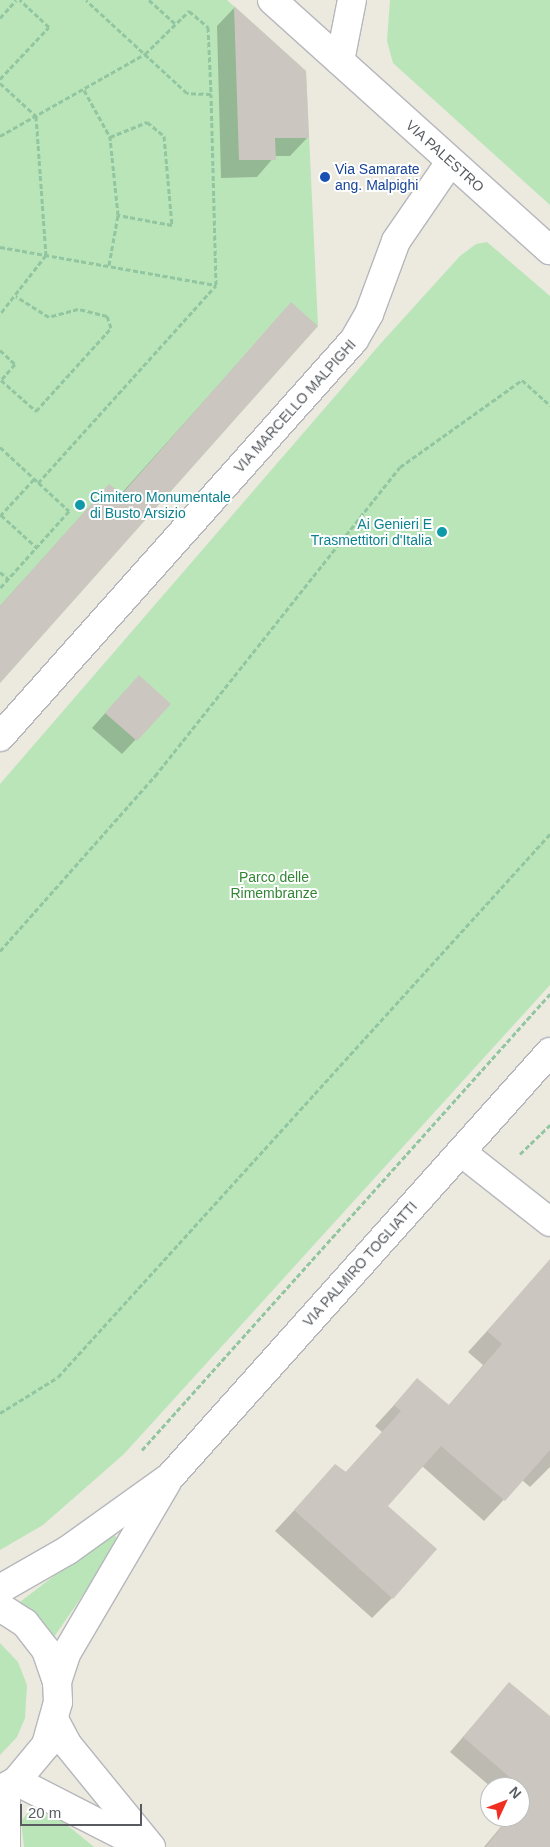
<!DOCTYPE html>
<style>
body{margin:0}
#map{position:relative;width:550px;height:1847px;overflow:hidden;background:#ece9de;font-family:Helvetica,sans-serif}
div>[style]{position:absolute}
.green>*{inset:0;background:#bae5b9}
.shadow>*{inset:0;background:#0003}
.building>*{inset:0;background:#cbc7c0}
.path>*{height:3px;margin-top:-1.5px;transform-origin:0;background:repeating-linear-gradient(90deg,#92c6a0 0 5px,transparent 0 7.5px)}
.roads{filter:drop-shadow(1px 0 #b5b7bc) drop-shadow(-1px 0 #b5b7bc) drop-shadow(0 1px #b5b7bc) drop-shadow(0 -1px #b5b7bc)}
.minor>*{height:28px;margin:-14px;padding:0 14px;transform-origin:14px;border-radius:14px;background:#fff}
.dots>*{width:14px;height:14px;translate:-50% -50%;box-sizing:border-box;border:2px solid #fff;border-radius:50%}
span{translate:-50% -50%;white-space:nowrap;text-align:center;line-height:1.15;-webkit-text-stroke:4px #fff;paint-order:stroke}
.street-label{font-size:14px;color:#585c60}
.transit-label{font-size:14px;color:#164399}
.left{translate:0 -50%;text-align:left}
.culture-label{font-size:14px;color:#0d838f}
.right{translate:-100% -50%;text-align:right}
.park-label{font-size:14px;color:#328634}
.north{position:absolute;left:480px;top:1777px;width:50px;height:50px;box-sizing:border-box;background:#fff;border:1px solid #bcbebf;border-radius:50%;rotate:47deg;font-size:14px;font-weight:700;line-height:20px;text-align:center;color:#585c60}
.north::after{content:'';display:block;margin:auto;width:18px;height:22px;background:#ee2f22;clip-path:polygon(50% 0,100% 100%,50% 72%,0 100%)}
.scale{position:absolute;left:20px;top:1804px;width:122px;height:22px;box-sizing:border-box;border:2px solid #585c60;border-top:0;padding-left:6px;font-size:15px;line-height:18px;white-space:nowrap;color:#585c60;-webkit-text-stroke:4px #fff;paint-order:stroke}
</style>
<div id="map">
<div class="green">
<div style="clip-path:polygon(0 0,227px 0,306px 71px,318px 326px,0 683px)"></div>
<div style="clip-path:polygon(390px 0,550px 0,550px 205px,393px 63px,387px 41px)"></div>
<div style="clip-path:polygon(487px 242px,550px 296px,550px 985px,124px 1454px,43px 1525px,0 1550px,0 784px,382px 342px,460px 256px,476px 244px)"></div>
<div style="clip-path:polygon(111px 1532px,120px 1541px,54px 1637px,20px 1602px)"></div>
<div style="clip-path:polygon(0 1643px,18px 1662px,27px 1685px,25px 1718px,17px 1737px,0 1755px)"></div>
<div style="clip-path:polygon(31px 1809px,61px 1820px,94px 1847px,24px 1847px,21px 1821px)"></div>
</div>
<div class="shadow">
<div style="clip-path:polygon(234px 8px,308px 137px,290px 156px,275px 156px,257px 177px,221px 178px,217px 26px)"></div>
<div style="clip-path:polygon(291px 304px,0 682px,0 606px,109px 485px,120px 495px)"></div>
<div style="clip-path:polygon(125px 691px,169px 704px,122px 754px,92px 728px)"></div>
<div style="clip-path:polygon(546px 1266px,550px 1269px,550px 1467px,530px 1487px,522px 1480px,484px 1521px,422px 1466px,387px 1506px,392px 1598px,372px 1618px,275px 1531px,336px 1465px,345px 1473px,382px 1432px,375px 1426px,417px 1380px,448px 1406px,483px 1365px,468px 1352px)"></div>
<div style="clip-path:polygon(509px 1684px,550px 1718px,550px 1747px,519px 1787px,491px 1787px,450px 1752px)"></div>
<div style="clip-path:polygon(520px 1815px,550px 1838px,550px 1847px,484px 1847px,509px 1817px)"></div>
</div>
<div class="building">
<div style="clip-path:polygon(234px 6px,306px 71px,309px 138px,275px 138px,276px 160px,239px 160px)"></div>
<div style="clip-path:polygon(291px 302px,318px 326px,0 683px,0 606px,109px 484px,122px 494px)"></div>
<div style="clip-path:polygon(139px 675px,171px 704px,137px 741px,105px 713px)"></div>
<div style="clip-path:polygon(550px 1259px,550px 1450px,505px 1501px,441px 1446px,388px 1506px,437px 1549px,393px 1599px,294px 1510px,335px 1464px,346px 1472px,401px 1411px,394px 1405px,417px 1378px,449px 1405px,502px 1344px,487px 1331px)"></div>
<div style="clip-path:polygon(509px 1682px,550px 1716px,550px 1847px,486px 1847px,509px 1817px,520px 1817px,520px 1803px,528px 1793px,463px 1737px)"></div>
</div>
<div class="path">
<div style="left:149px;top:0;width:36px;rotate:42deg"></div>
<div style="left:0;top:18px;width:24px;rotate:-48deg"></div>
<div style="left:0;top:79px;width:71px;rotate:-46.7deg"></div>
<div style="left:49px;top:27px;width:40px;rotate:-137deg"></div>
<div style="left:0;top:83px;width:49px;rotate:42.5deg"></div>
<div style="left:36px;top:116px;width:139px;rotate:85.9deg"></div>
<div style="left:46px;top:255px;width:75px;rotate:127.9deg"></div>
<div style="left:84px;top:90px;width:54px;rotate:61deg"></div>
<div style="left:110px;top:137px;width:40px;rotate:-22deg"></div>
<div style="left:147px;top:122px;width:22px;rotate:39deg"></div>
<div style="left:164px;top:136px;width:89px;rotate:84.9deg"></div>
<div style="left:172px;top:225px;width:55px;rotate:-169.5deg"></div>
<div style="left:0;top:136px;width:167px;rotate:-29.5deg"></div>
<div style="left:145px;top:54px;width:62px;rotate:-44.3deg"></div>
<div style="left:189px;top:11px;width:25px;rotate:40deg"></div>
<div style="left:208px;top:27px;width:67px;rotate:87.4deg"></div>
<div style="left:0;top:247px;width:219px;rotate:10deg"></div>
<div style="left:109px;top:265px;width:51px;rotate:-79.8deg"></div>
<div style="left:118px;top:215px;width:78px;rotate:-95.9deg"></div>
<div style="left:0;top:350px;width:21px;rotate:43deg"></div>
<div style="left:15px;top:364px;width:21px;rotate:131deg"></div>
<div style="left:1px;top:380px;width:47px;rotate:41.5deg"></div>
<div style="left:36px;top:411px;width:112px;rotate:-47.9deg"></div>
<div style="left:111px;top:328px;width:13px;rotate:-108deg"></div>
<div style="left:107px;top:316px;width:30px;rotate:-166deg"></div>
<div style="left:78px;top:309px;width:30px;rotate:165deg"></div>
<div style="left:49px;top:317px;width:39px;rotate:-148deg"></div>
<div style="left:0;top:447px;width:94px;rotate:42.8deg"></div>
<div style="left:69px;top:511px;width:103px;rotate:131.9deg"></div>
<div style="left:38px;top:483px;width:266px;rotate:-48deg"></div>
<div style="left:216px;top:285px;width:191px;rotate:-91.5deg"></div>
<div style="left:211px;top:94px;width:24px;rotate:-178deg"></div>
<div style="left:187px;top:93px;width:137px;rotate:-137.4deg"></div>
<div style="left:1px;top:515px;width:47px;rotate:42.4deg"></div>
<div style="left:0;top:516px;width:50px;rotate:-47.4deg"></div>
<div style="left:0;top:572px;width:11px;rotate:41deg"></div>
<div style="left:0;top:951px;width:234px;rotate:-48.5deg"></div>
<div style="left:155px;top:776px;width:394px;rotate:-51.6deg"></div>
<div style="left:400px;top:467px;width:150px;rotate:-35.5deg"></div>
<div style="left:522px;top:380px;width:38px;rotate:42deg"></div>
<div style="left:520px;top:1154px;width:42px;rotate:-44deg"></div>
<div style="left:0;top:1413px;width:68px;rotate:-31.8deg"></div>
<div style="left:58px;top:1377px;width:733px;rotate:-47.82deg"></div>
<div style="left:142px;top:1450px;width:612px;rotate:-48.18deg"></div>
</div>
<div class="roads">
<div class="minor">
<div style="left:272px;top:0;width:374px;rotate:42deg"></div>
<div style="left:340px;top:61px;width:62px;rotate:-78.9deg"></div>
<div style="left:0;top:737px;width:532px;rotate:-48.28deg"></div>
<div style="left:354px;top:340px;width:30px;rotate:-60deg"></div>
<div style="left:369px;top:314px;width:78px;rotate:-69.7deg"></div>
<div style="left:396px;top:241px;width:96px;rotate:-55.6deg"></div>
<div style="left:461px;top:1152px;width:113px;rotate:38.2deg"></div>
<div style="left:0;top:1589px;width:78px;rotate:-29.8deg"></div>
<div style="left:68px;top:1550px;width:125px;rotate:-35.6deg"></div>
<div style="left:170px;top:1477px;width:570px;rotate:-48.2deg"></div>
<div style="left:0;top:1607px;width:30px;rotate:33deg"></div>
<div style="left:25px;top:1623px;width:34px;rotate:52deg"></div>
<div style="left:46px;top:1650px;width:34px;rotate:71deg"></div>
<div style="left:57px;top:1682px;width:20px;rotate:87deg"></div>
<div style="left:58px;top:1702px;width:45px;rotate:105.6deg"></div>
<div style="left:46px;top:1745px;width:47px;rotate:129.8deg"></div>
<div style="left:16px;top:1781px;width:18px;rotate:151deg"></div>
<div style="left:57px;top:1682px;width:29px;rotate:-72deg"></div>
<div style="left:66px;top:1654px;width:199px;rotate:-59.6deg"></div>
<div style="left:55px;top:1721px;width:26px;rotate:62deg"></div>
<div style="left:67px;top:1744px;width:133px;rotate:50.8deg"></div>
<div style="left:16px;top:1781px;width:138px;rotate:27.1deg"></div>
<div style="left:6px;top:1847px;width:60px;rotate:-90deg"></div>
</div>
</div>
<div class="dots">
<div style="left:325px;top:177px;background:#1a4fb4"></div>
<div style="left:80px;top:505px;background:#0f9aa8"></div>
<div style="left:442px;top:532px;background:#0f9aa8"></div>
</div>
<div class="street-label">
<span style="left:445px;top:156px;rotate:42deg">VIA PALESTRO</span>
<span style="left:295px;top:406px;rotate:-48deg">VIA MARCELLO MALPIGHI</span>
<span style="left:360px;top:1264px;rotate:-48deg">VIA PALMIRO TOGLIATTI</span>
</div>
<div class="transit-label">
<span class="left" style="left:335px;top:177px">Via Samarate<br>ang. Malpighi</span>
</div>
<div class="culture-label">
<span class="left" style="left:90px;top:505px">Cimitero Monumentale<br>di Busto Arsizio</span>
<span class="right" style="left:432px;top:532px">Ai Genieri E<br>Trasmettitori d'Italia</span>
</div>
<div class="park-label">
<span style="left:274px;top:885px">Parco delle<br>Rimembranze</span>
</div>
<div class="north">N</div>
<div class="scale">20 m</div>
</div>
